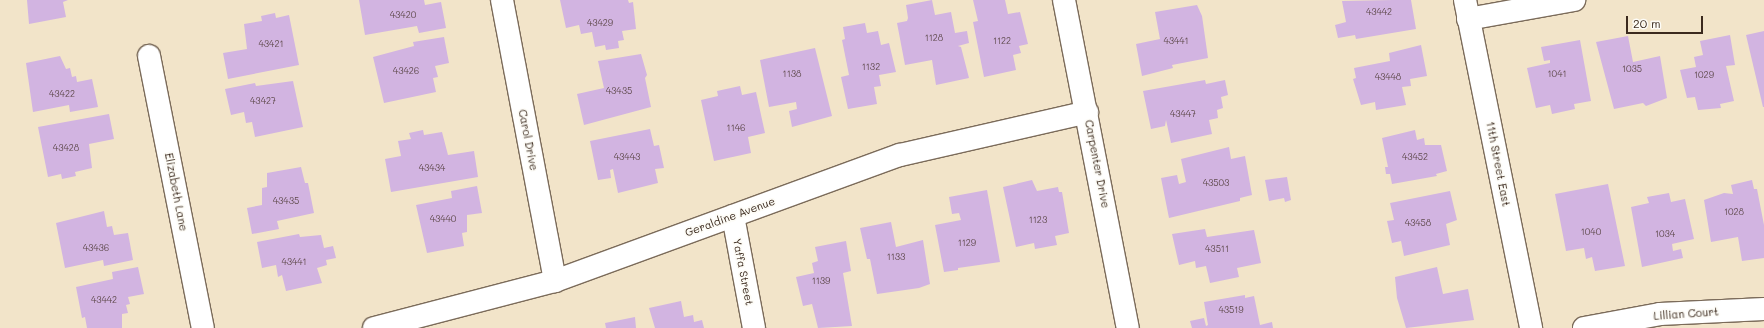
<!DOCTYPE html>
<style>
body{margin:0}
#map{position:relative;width:1764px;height:328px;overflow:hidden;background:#f2e4c9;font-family:Mali,sans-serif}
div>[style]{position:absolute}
.building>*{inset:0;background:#d2b4e1}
.roads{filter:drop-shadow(1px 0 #7b6b5a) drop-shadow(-1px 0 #7b6b5a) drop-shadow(0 1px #7b6b5a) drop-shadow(0 -1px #7b6b5a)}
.street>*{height:22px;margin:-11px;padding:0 11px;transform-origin:11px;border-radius:11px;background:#fff}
span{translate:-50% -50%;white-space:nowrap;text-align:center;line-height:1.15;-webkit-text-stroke:3.5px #fdfcf7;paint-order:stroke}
.number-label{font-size:9px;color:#614c4f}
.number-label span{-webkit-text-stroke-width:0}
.street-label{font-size:11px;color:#3b2a1e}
.scale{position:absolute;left:1626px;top:16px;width:77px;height:18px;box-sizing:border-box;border:2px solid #3b2a1e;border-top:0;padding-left:5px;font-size:12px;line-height:14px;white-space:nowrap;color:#3b2a1e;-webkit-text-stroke:3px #fdfcf7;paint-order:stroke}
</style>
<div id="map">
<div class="building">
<div style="clip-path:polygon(27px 0,68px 0,63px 2px,66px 17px,29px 24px)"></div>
<div style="clip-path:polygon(359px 0,424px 0,425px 5px,441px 2px,446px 28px,419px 33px,417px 26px,365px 35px)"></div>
<div style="clip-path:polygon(560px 0,628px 0,629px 3px,633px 2px,636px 29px,622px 31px,624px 40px,618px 41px,619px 48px,606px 50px,605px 45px,595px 47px,592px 32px,581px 34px,579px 25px,566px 28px)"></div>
<div style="clip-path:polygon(932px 0,935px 15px,951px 12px,955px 33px,967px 31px,969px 43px,958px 46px,961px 47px,969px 78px,936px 85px,932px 60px,905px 65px,897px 23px,907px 21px,908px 18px,906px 5px)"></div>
<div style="clip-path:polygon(973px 0,1005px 0,1008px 14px,1020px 12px,1028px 44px,1019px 46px,1021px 53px,1013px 55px,1016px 70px,984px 77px,973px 22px,978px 21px)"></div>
<div style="clip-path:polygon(1393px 0,1411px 0,1416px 29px,1356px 39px,1355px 35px,1338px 38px,1335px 25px,1346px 22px,1342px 1px)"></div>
<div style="clip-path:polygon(1197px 5px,1202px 16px,1208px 58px,1172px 65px,1173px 68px,1142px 76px,1136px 44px,1160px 39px,1155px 12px)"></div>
<div style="clip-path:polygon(275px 13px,276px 18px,289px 15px,299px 65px,228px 79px,223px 53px,247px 49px,244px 24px,262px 21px,261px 16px)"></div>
<div style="clip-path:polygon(865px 23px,867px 33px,878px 31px,881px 45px,889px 43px,896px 72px,879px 75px,881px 86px,874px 87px,877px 104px,848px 109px,841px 77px,849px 75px,842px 40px,845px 39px,843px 27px)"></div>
<div style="clip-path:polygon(1764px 31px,1764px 107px,1763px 107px,1746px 35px)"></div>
<div style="clip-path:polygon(1730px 35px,1735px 65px,1726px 66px,1734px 101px,1720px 104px,1721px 108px,1698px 110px,1695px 97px,1687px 98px,1680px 70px,1696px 67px,1694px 57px,1703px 55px,1700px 41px)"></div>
<div style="clip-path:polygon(1628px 36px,1633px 62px,1660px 56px,1667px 98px,1646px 106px,1643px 103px,1614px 109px,1596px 42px)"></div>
<div style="clip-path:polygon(444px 37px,449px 63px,435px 66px,438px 77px,433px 78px,436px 92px,384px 103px,373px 57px,414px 46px,413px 42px)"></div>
<div style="clip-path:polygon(1580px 40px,1591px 101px,1574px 104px,1575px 109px,1552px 114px,1550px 105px,1536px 108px,1527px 68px,1550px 63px,1550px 60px,1544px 61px,1541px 47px)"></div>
<div style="clip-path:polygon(1421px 45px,1427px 76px,1410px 79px,1411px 86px,1402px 87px,1406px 105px,1376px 110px,1375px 102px,1361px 105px,1353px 79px,1356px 78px,1354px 68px,1390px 61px,1389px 53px)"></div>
<div style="clip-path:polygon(815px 48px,832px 116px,792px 127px,789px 111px,797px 109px,796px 102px,769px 107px,760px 60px)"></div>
<div style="clip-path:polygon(641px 54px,647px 75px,645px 78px,651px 107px,584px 125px,577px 94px,604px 88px,598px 61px)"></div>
<div style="clip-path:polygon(60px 56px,66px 69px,70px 68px,72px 77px,76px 76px,77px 82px,92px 79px,98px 107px,70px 112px,69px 105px,33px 112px,26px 63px)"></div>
<div style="clip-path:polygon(1205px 80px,1206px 84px,1225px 80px,1228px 95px,1221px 97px,1223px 108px,1217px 110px,1218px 118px,1209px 120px,1212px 134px,1171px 143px,1166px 120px,1165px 126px,1151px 129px,1143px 91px)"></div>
<div style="clip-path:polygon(293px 81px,303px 127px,255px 137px,252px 122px,246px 123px,244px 112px,231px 115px,225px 89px,255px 83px,256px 86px)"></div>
<div style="clip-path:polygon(740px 86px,742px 95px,756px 92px,765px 133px,748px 137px,751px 153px,714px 161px,701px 100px,718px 96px,717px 91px)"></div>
<div style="clip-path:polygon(109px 114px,114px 139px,89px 144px,92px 168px,75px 172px,76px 176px,62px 179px,61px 174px,48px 177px,38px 127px)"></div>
<div style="clip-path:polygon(650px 129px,654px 146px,659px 145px,664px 168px,655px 169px,658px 183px,618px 193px,613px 169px,610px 170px,611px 178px,598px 180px,590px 141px)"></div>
<div style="clip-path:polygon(423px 130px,424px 135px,442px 132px,448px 155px,474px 151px,478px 177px,391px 192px,385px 159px,401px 156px,398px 141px,411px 139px,409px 133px)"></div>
<div style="clip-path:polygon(1415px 130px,1417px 140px,1424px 138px,1425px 145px,1441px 145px,1447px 171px,1436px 174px,1437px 176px,1392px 184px,1390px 174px,1386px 174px,1385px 167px,1388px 167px,1382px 138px)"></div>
<div style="clip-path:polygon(1229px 147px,1231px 159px,1245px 156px,1252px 195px,1240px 198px,1240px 201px,1169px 218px,1161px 178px,1177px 175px,1179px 184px,1186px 182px,1181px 159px)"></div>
<div style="clip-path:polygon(301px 167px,305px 183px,308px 183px,314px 213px,277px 221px,279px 229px,252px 234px,247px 208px,262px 205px,262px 188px,267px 187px,267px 173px)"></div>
<div style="clip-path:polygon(1287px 177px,1291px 200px,1285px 202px,1284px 198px,1269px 201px,1265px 180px)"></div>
<div style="clip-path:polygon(1032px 180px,1037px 191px,1058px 187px,1059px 192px,1062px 192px,1069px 233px,1055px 236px,1057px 245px,1035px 249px,1034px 243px,1016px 247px,1003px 187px)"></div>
<div style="clip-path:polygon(1752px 180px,1754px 189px,1757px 189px,1764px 225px,1764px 258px,1742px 261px,1738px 237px,1711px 242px,1704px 200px,1724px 193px,1733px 194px,1731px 185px)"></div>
<div style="clip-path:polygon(1608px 184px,1625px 266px,1595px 271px,1592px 257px,1586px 259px,1584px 248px,1566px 251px,1555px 194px)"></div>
<div style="clip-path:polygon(477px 186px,482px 213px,467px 215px,467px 232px,462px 233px,464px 246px,427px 253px,416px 205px,452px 198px,451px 191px)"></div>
<div style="clip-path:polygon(987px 190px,1000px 262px,958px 268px,958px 270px,944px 272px,935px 225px,961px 220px,959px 213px,952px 214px,949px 197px)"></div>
<div style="clip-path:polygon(1450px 191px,1457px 220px,1446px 224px,1450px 245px,1404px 256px,1401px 241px,1392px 243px,1387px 221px,1394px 220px,1390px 203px)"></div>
<div style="clip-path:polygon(1669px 193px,1671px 202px,1685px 199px,1694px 239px,1672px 244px,1673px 251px,1681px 249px,1683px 258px,1642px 267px,1631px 207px,1649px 203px,1647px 197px)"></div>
<div style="clip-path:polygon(104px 211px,107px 227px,112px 226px,114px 235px,128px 233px,133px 260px,104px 266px,103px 260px,65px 268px,56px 223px)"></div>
<div style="clip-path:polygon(891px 222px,896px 247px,923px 240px,930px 284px,919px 288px,877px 294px,870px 259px,867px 259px,860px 228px)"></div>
<div style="clip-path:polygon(1205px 229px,1207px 237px,1254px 230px,1261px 263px,1237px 268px,1239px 277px,1210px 283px,1206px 266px,1196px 268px,1195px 261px,1179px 265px,1172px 234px)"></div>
<div style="clip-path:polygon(299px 234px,300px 237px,321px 235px,324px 248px,333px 246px,336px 258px,326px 260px,327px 265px,317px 268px,322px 283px,286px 291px,282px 275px,278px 277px,276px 265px,262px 268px,257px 242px)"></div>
<div style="clip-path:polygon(846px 241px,851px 271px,843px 273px,852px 326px,818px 328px,812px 304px,803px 306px,796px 277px,814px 273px,812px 263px,818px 261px,815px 247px)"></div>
<div style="clip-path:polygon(138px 267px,144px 294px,128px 297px,130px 304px,126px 305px,128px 313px,122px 314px,122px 328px,87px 328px,85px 317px,82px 318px,76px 287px,113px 279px,112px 272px)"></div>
<div style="clip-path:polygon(1437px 267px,1443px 294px,1468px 289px,1474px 320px,1406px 328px,1397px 298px,1395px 277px)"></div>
<div style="clip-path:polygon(1245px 295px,1245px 298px,1254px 296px,1260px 325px,1272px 322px,1273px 328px,1192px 328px,1190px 321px,1204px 318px,1206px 326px,1208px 325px,1204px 302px)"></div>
<div style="clip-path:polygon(681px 301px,684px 317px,693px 315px,694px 322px,702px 320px,704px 328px,655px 328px,649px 308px)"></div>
<div style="clip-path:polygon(635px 317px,636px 328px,606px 328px,605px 323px)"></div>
</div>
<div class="roads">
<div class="street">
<div style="left:502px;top:0;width:286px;rotate:79.3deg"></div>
<div style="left:1064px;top:0;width:334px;rotate:79deg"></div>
<div style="left:1465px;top:0;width:335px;rotate:78.6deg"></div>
<div style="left:1468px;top:19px;width:108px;rotate:-10.2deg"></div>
<div style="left:149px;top:56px;width:277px;rotate:78.8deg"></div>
<div style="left:733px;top:216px;width:114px;rotate:79.4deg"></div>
<div style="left:374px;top:328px;width:187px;rotate:-14.6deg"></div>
<div style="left:555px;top:281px;width:367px;rotate:-20.1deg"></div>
<div style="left:900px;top:155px;width:192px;rotate:-12.9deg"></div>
<div style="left:1584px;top:328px;width:77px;rotate:-10.4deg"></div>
<div style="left:1660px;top:314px;width:104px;rotate:-2.8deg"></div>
</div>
</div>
<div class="number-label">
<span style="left:1379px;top:12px">43442</span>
<span style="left:403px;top:15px">43420</span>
<span style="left:600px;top:23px">43429</span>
<span style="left:934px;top:38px">1128</span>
<span style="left:1002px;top:41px">1122</span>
<span style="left:1176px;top:41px">43441</span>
<span style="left:271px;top:44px">43421</span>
<span style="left:871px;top:67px">1132</span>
<span style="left:1632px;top:69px">1035</span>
<span style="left:406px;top:71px">43426</span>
<span style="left:792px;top:74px">1138</span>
<span style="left:1557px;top:74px">1041</span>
<span style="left:1704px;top:75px">1029</span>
<span style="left:1388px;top:77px">43448</span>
<span style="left:619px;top:91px">43435</span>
<span style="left:62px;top:94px">43422</span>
<span style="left:263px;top:101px">43427</span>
<span style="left:1183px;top:114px">43447</span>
<span style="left:736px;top:128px">1146</span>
<span style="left:66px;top:148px">43428</span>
<span style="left:627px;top:157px">43443</span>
<span style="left:1415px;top:157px">43452</span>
<span style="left:432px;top:168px">43434</span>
<span style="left:1216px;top:183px">43503</span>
<span style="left:286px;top:201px">43435</span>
<span style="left:1734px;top:212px">1028</span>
<span style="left:443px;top:219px">43440</span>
<span style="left:1038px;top:220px">1123</span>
<span style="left:1418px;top:223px">43458</span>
<span style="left:1591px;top:232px">1040</span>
<span style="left:1665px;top:234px">1034</span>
<span style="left:967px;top:243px">1129</span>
<span style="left:96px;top:248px">43436</span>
<span style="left:1217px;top:249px">43511</span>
<span style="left:896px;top:257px">1133</span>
<span style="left:294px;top:262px">43441</span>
<span style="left:821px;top:281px">1139</span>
<span style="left:104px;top:300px">43442</span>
<span style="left:1231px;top:310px">43519</span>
</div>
<div class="street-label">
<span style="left:528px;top:140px;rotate:79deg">Carol Drive</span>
<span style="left:1097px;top:164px;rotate:79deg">Carpenter Drive</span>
<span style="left:1498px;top:164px;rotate:79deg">11th Street East</span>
<span style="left:176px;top:192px;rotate:79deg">Elizabeth Lane</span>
<span style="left:730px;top:217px;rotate:-20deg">Geraldine Avenue</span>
<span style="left:743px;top:272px;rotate:79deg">Yaffa Street</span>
<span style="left:1686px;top:314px;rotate:-4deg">Lillian Court</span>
</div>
<div class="scale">20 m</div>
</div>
